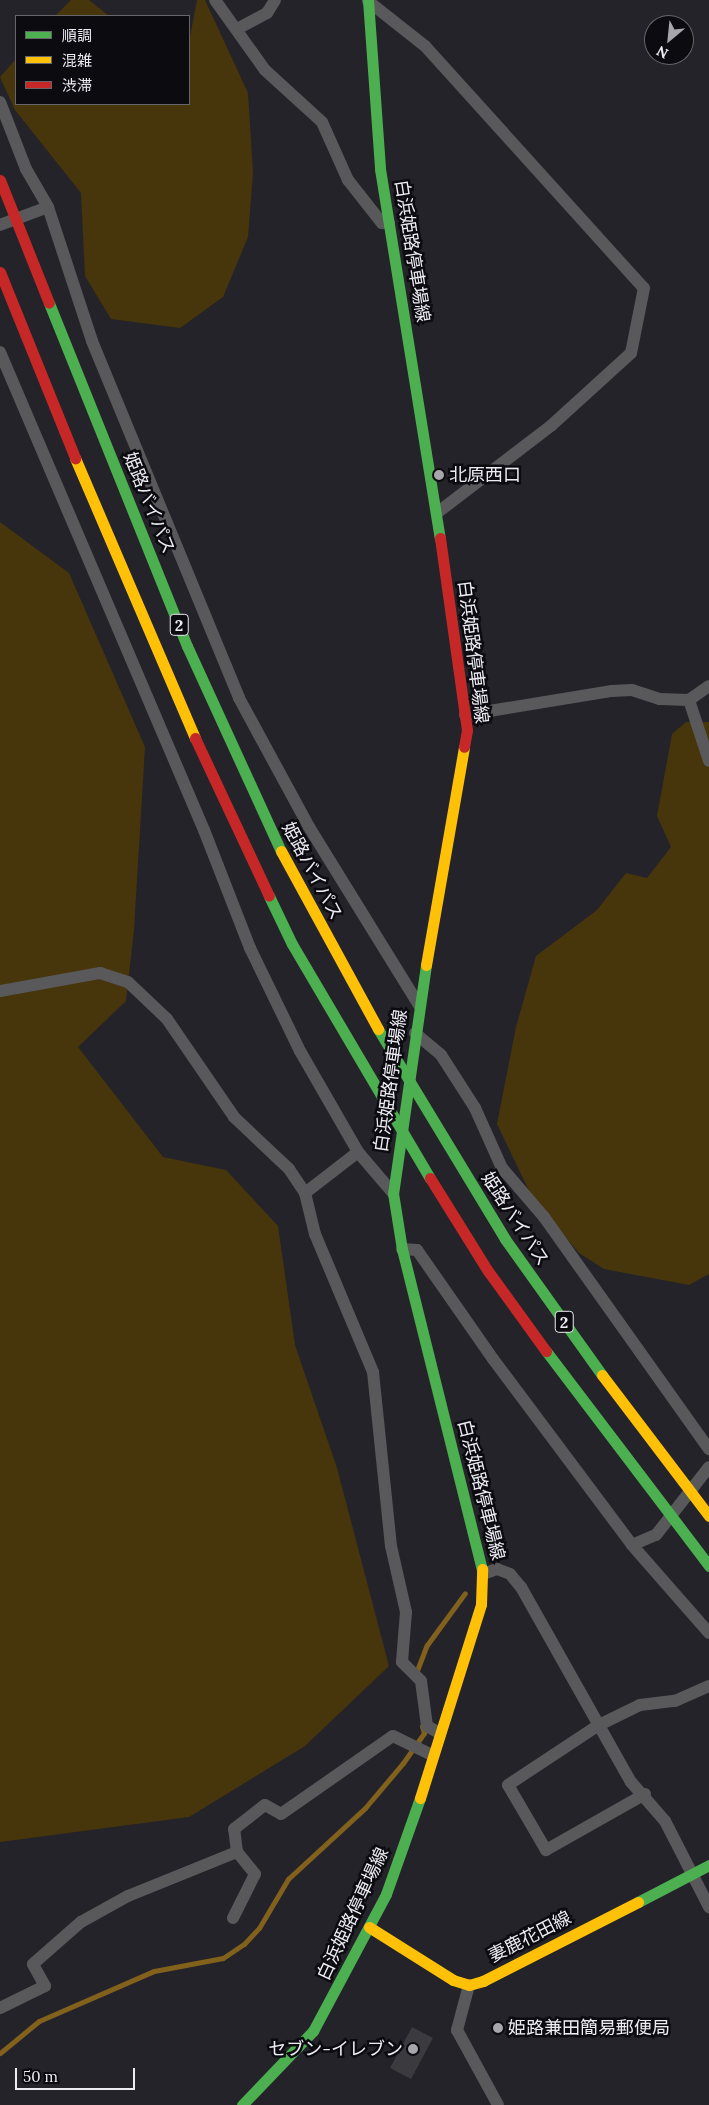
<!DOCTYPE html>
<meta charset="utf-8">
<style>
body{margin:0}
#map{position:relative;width:709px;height:2105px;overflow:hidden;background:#242329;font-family:Lora,"Noto Sans JP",serif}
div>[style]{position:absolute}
.green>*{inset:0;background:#47350c}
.stream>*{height:5px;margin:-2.5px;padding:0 2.5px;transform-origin:2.5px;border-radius:2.5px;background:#81611b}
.building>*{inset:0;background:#3a3a3f}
.street>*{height:12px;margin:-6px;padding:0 6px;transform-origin:6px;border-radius:6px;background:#59595b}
.fast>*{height:11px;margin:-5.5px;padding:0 5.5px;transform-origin:5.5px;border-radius:5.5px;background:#4caf50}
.slow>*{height:11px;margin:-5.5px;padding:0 5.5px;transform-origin:5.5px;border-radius:5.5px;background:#ffc107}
.jam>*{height:11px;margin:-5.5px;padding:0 5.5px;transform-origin:5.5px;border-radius:5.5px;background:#c62828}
.dots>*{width:14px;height:14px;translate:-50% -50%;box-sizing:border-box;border:2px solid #0c0b10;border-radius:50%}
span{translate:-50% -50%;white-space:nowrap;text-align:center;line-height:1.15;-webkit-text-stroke:5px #0c0b10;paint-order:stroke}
.shield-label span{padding:1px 4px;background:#0c0b10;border:1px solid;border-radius:4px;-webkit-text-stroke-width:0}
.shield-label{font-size:16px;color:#edecf4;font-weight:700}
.street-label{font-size:18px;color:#edecf4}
.poi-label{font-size:18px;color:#edecf4}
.left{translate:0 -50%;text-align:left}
.right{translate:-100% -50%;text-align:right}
.legend{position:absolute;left:15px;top:15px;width:175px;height:90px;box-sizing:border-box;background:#0c0b10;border:1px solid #66656b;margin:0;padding:6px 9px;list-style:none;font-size:15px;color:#edecf4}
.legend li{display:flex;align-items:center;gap:10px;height:25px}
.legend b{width:25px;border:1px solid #66656b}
.north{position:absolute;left:644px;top:15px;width:50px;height:50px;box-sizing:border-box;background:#0c0b10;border:1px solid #66656b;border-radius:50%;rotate:208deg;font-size:14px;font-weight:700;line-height:20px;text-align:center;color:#edecf4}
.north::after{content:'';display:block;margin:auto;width:18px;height:22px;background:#a7a6ad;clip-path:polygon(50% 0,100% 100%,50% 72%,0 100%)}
.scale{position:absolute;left:15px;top:2068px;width:120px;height:22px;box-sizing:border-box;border:2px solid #edecf4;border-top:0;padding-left:6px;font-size:15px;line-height:18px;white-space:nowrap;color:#edecf4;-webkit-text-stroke:4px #0c0b10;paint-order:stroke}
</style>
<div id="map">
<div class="green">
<div style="clip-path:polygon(71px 0,89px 0,109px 16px,55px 16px)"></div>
<div style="clip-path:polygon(197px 0,205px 0,248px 93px,253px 173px,248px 237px,223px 297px,180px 328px,111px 319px,85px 276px,81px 193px,15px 110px,0 77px,16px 59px,16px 104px,189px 104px,189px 42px)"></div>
<div style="clip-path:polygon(0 522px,69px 573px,145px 747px,134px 930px,126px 1001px,78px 1047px,163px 1157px,226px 1170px,278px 1226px,295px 1345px,337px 1468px,389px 1666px,305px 1746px,189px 1817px,0 1842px)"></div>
<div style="clip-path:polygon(686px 722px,709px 722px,709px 1274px,689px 1285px,604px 1269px,579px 1253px,534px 1201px,497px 1124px,516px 1027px,536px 956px,597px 910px,626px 873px,647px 878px,671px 847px,657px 816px,672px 734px)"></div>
</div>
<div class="stream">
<div style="left:416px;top:1673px;width:30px;rotate:-69deg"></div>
<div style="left:427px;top:1645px;width:64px;rotate:-53.8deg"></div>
<div style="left:0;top:2053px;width:50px;rotate:-39.4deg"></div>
<div style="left:39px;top:2021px;width:125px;rotate:-23.5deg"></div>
<div style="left:154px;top:1971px;width:70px;rotate:-10.7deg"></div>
<div style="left:223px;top:1958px;width:25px;rotate:-34deg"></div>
<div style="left:244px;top:1944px;width:22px;rotate:-47deg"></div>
<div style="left:259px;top:1928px;width:57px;rotate:-59.4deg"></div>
<div style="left:288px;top:1879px;width:105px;rotate:-42.7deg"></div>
<div style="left:365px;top:1808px;width:59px;rotate:-49.8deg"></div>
<div style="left:403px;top:1763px;width:37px;rotate:-55deg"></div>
<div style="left:424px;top:1733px;width:7px;rotate:-106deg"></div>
</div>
<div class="building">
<div style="clip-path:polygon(412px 2027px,433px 2038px,411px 2079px,390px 2068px)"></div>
</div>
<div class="street">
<div style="left:215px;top:0;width:86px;rotate:54.5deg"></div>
<div style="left:265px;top:70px;width:77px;rotate:42.4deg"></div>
<div style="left:322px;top:122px;width:64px;rotate:65.9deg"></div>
<div style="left:348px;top:180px;width:55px;rotate:51.7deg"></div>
<div style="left:382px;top:223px;width:7px"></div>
<div style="left:368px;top:1px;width:73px;rotate:38.3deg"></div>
<div style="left:425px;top:46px;width:326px;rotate:47.9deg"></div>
<div style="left:644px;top:288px;width:66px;rotate:101.3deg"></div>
<div style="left:631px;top:353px;width:107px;rotate:137.7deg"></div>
<div style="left:552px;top:425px;width:145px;rotate:142.6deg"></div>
<div style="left:237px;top:29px;width:34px;rotate:-28deg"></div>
<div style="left:267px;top:13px;width:15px;rotate:-58deg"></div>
<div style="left:0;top:102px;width:72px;rotate:68.8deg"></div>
<div style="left:26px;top:169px;width:44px;rotate:59.9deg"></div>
<div style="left:48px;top:207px;width:141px;rotate:71.8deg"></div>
<div style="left:92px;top:341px;width:386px;rotate:67.6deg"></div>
<div style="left:239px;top:698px;width:147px;rotate:61.5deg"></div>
<div style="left:309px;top:827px;width:209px;rotate:58.3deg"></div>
<div style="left:0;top:225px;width:51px;rotate:-20.6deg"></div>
<div style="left:0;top:352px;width:520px;rotate:66.89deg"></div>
<div style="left:204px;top:830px;width:127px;rotate:68.7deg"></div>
<div style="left:250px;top:948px;width:114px;rotate:64.1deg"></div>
<div style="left:300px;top:1051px;width:116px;rotate:60.1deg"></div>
<div style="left:358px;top:1152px;width:54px;rotate:49.5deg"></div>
<div style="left:689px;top:700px;width:64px;rotate:71.8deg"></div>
<div style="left:465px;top:715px;width:149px;rotate:-9.3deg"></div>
<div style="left:612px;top:691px;width:20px;rotate:-3deg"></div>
<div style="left:632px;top:690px;width:29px;rotate:18deg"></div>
<div style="left:660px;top:699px;width:29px;rotate:2deg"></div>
<div style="left:689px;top:700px;width:24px;rotate:-35deg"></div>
<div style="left:0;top:991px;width:102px;rotate:-10.2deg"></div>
<div style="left:100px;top:973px;width:29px;rotate:18deg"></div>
<div style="left:128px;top:982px;width:54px;rotate:43.5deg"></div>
<div style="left:167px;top:1019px;width:119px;rotate:55.6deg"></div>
<div style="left:234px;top:1117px;width:76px;rotate:43.4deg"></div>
<div style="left:289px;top:1169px;width:29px;rotate:56deg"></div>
<div style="left:305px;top:1193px;width:42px;rotate:76.3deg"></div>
<div style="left:315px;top:1234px;width:150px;rotate:67.2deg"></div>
<div style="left:373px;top:1372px;width:175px;rotate:84.1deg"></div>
<div style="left:391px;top:1546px;width:68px;rotate:77.2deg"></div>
<div style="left:406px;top:1612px;width:50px;rotate:94.6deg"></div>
<div style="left:402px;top:1662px;width:27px;rotate:45deg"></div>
<div style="left:421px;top:1681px;width:45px;rotate:82.4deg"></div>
<div style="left:427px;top:1726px;width:14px;rotate:30deg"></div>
<div style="left:415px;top:1033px;width:34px;rotate:40deg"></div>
<div style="left:441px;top:1055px;width:63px;rotate:57.3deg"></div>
<div style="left:475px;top:1108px;width:66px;rotate:65.8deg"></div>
<div style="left:502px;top:1168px;width:65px;rotate:49.4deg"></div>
<div style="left:544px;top:1217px;width:285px;rotate:54.6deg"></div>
<div style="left:305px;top:1193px;width:67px;rotate:-37.7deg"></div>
<div style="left:402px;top:1249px;width:15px;rotate:4deg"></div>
<div style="left:417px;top:1250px;width:133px;rotate:55.1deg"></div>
<div style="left:493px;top:1359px;width:232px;rotate:53.2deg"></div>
<div style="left:632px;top:1545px;width:117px;rotate:48.8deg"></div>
<div style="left:632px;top:1545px;width:26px;rotate:-23deg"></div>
<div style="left:656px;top:1535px;width:86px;rotate:-52.1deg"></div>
<div style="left:483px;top:1574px;width:15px;rotate:-20deg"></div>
<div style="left:497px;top:1569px;width:14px;rotate:21deg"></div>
<div style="left:510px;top:1574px;width:17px;rotate:50deg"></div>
<div style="left:521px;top:1587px;width:224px;rotate:60.6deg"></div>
<div style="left:631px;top:1782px;width:52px;rotate:48.9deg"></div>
<div style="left:665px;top:1821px;width:97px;rotate:62.9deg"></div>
<div style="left:645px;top:1794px;width:114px;rotate:150.5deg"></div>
<div style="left:546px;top:1850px;width:75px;rotate:-120.3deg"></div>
<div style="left:508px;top:1785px;width:107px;rotate:-33.5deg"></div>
<div style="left:597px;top:1726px;width:48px;rotate:-26deg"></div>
<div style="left:640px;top:1705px;width:35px;rotate:-7deg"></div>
<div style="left:675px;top:1701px;width:37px;rotate:-24deg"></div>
<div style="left:233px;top:1918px;width:49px;rotate:-63.4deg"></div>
<div style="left:255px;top:1874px;width:28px;rotate:-129deg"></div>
<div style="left:469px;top:1985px;width:47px;rotate:104.9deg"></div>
<div style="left:457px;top:2030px;width:85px;rotate:61.3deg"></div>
<div style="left:0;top:2008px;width:50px;rotate:-26.1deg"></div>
<div style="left:45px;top:1986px;width:25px;rotate:-119deg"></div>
<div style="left:33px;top:1964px;width:64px;rotate:-41.2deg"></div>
<div style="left:81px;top:1922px;width:54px;rotate:-29deg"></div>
<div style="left:128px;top:1896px;width:118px;rotate:-22deg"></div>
<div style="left:237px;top:1852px;width:23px;rotate:-97deg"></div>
<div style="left:234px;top:1829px;width:39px;rotate:-38deg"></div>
<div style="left:265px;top:1805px;width:18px;rotate:29deg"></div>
<div style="left:281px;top:1814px;width:136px;rotate:-34.9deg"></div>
<div style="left:393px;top:1736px;width:43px;rotate:26deg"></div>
</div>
<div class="fast">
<div style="left:368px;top:0;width:169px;rotate:85.9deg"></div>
<div style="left:380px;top:169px;width:374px;rotate:80.8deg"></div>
<div style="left:49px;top:303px;width:370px;rotate:68.1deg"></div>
<div style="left:187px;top:646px;width:226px;rotate:65.4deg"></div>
<div style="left:269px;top:896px;width:53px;rotate:64.4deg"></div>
<div style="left:292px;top:944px;width:272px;rotate:59.5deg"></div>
<div style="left:426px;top:965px;width:230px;rotate:98.2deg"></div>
<div style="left:393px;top:1193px;width:57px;rotate:80.9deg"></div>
<div style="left:402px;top:1249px;width:330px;rotate:76deg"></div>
<div style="left:378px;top:1029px;width:245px;rotate:58.8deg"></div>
<div style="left:505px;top:1239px;width:167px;rotate:54.5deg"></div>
<div style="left:546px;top:1351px;width:270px;rotate:52.8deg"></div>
<div style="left:638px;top:1902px;width:80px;rotate:-27.5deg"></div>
<div style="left:242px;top:2105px;width:103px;rotate:-46.2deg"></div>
<div style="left:313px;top:2031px;width:155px;rotate:-61.9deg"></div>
<div style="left:386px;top:1894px;width:102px;rotate:-70.5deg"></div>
</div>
<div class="slow">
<div style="left:75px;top:458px;width:305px;rotate:66.8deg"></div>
<div style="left:281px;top:851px;width:203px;rotate:61.4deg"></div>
<div style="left:426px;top:965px;width:221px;rotate:-80.1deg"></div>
<div style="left:602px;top:1375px;width:177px;rotate:52.8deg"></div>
<div style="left:420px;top:1798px;width:203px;rotate:-72.5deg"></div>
<div style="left:481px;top:1604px;width:35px;rotate:-88deg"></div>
<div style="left:369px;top:1927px;width:99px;rotate:32.2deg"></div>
<div style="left:453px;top:1980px;width:17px;rotate:17deg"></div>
<div style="left:469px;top:1985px;width:15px;rotate:-16deg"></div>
<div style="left:483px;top:1981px;width:174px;rotate:-27deg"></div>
</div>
<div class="jam">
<div style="left:0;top:180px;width:132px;rotate:68.3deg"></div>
<div style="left:0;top:272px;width:201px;rotate:68deg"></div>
<div style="left:440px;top:538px;width:194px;rotate:82deg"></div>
<div style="left:467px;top:730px;width:17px;rotate:100deg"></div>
<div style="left:195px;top:738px;width:174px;rotate:64.9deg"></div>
<div style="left:430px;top:1178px;width:110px;rotate:58.1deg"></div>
<div style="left:488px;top:1271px;width:99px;rotate:54.1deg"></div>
</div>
<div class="dots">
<div style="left:439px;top:475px;background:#a7a6ad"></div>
<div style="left:498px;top:2028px;background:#a7a6ad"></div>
<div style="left:413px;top:2049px;background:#a7a6ad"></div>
</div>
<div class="shield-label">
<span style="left:179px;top:625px">2</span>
<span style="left:564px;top:1322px">2</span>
</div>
<div class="street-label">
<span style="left:412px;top:251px;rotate:81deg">白浜姫路停車場線</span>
<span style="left:149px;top:503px;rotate:68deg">姫路バイパス</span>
<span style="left:473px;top:652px;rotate:83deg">白浜姫路停車場線</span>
<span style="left:312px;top:871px;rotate:62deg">姫路バイパス</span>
<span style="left:391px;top:1081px;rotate:-82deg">白浜姫路停車場線</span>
<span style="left:515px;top:1219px;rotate:57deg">姫路バイパス</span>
<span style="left:481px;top:1490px;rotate:76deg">白浜姫路停車場線</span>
<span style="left:353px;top:1914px;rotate:-65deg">白浜姫路停車場線</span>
<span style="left:530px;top:1937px;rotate:-27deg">妻鹿花田線</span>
</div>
<div class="poi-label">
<span class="left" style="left:449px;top:475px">北原西口</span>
<span class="left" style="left:508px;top:2028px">姫路兼田簡易郵便局</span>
<span class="right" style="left:403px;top:2049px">セブン-イレブン</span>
</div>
<ul class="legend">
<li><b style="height:6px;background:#4caf50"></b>順調</li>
<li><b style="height:6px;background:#ffc107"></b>混雑</li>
<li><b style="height:6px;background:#c62828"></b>渋滞</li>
</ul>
<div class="north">N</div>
<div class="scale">50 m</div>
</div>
